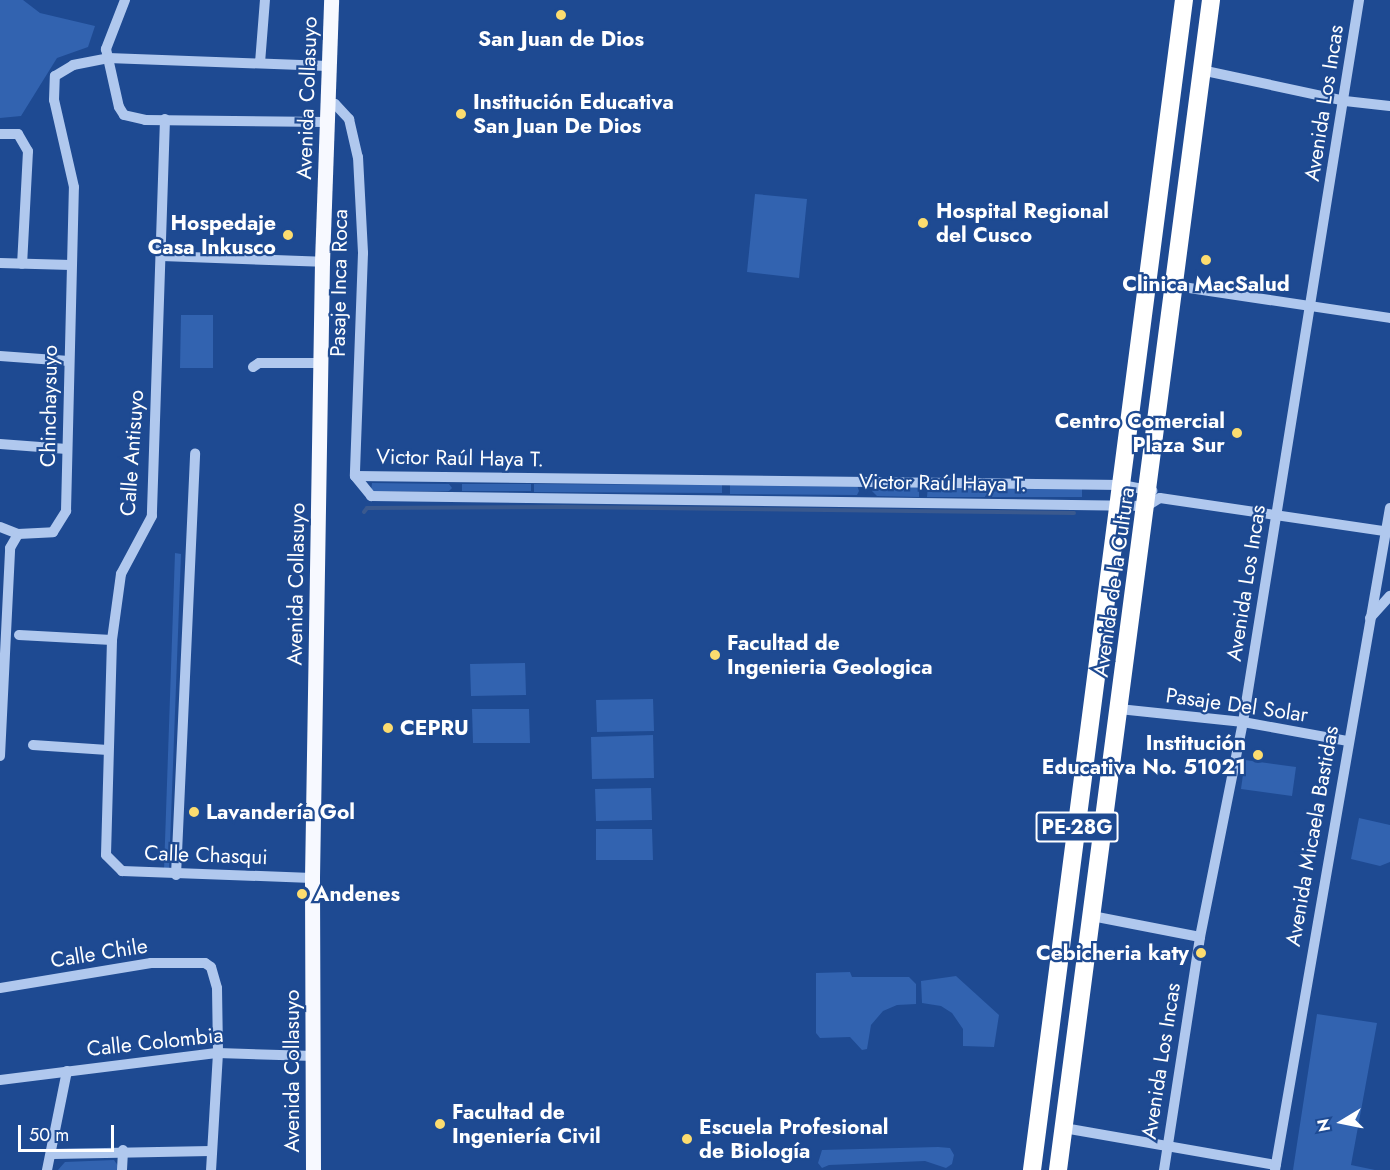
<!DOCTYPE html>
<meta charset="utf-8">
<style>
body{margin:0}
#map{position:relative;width:1390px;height:1170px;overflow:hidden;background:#1e4a92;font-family:Jost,sans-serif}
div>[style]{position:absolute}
.green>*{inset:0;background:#3263b0}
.stream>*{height:4px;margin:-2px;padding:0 2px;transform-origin:2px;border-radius:2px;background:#3a598e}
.minor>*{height:10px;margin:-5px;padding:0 5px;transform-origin:5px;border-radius:5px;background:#b0c8ee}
.major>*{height:15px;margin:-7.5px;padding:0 7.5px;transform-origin:7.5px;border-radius:7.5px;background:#f7f9ff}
.highway>*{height:18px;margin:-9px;padding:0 9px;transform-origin:9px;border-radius:9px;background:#fff}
.dots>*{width:16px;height:16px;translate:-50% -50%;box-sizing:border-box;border:3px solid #1e4a92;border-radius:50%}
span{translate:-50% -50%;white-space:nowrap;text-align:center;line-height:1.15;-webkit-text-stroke:4.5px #1e4a92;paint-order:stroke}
.shield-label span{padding:2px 4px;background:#1e4a92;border:2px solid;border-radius:4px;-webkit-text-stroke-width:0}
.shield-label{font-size:20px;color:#fff;font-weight:700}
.poi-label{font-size:21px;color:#fff;font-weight:700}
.left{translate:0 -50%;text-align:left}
.right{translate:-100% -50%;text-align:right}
.street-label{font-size:21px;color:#fff}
.north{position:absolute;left:1312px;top:1092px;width:60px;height:60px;-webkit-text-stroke:4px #1e4a92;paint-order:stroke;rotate:260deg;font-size:16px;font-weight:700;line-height:24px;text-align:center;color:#fff}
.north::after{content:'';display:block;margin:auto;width:21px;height:27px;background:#fff;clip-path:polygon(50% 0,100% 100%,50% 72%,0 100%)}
.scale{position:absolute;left:18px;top:1125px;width:96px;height:27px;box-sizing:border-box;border:3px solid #fff;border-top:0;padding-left:8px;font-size:18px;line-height:21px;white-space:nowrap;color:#fff;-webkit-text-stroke:4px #1e4a92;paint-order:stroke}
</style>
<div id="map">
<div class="green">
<div style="clip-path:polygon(0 0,23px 0,40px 13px,95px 26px,88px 47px,57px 58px,21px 116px,0 118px)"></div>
<div style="clip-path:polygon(755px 194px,807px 199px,799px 278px,747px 272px)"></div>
<div style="clip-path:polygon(181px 315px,213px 315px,213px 368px,180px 368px)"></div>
<div style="clip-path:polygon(372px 483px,449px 484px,452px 488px,449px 491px,371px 491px)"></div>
<div style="clip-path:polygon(462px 484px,531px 484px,531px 491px,462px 491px)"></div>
<div style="clip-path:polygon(534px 484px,722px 485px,722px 493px,534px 492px)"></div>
<div style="clip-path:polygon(730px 485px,857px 485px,859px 491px,857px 495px,730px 494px)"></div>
<div style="clip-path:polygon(877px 485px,919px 486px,919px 497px,877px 496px,872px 491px)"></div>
<div style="clip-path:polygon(928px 486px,1082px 489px,1082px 497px,927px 497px)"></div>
<div style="clip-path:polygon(175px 553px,181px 554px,169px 870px,164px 870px)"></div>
<div style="clip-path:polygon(525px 663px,526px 695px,471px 696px,470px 664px)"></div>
<div style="clip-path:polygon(653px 699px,654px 731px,597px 732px,596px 700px)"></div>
<div style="clip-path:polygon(472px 709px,529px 709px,530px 743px,473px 743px)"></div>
<div style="clip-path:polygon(653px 735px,654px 778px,592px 779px,591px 737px)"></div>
<div style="clip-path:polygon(1245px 760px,1296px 767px,1292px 796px,1241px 789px)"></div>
<div style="clip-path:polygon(651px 788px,652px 820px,596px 821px,595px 789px)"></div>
<div style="clip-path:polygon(1359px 818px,1390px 825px,1390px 862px,1380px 866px,1351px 859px)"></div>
<div style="clip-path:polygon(596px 829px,652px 829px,653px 860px,596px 860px)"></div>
<div style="clip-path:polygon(850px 972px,852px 977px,909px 977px,916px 984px,916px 1004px,897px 1005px,883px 1011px,871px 1025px,867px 1049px,862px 1050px,850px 1037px,820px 1038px,816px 1033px,816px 973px)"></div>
<div style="clip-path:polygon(956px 976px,999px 1015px,994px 1047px,963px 1046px,963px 1029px,952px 1013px,941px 1006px,922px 1003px,921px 981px)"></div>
<div style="clip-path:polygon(1317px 1014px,1377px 1023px,1351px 1165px,1375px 1170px,1293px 1170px)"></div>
<div style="clip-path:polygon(938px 1147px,950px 1148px,954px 1155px,952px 1164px,946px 1168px,925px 1161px,829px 1165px,822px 1168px,818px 1163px,822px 1150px)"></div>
<div style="clip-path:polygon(114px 1160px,121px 1170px,58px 1170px,65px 1162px)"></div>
</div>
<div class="stream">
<div style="left:364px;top:512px;width:5px;rotate:-53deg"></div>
<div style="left:367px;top:508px;width:195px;rotate:-0.3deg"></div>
<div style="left:562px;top:507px;width:512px;rotate:0.67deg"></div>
</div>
<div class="minor">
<div style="left:125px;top:0;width:53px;rotate:111.2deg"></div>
<div style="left:106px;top:49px;width:59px;rotate:77.4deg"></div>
<div style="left:119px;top:107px;width:9px;rotate:58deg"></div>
<div style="left:124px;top:115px;width:22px;rotate:13deg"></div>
<div style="left:145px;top:120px;width:181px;rotate:0.6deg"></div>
<div style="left:260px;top:63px;width:63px;rotate:-85.5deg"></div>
<div style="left:1201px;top:70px;width:147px;rotate:12.1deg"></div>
<div style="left:1345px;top:101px;width:45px;rotate:6.3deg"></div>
<div style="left:327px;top:102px;width:8px;rotate:14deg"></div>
<div style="left:335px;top:104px;width:21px;rotate:47deg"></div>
<div style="left:349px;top:119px;width:39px;rotate:77deg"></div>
<div style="left:358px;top:157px;width:96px;rotate:87deg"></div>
<div style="left:363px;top:253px;width:223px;rotate:92.1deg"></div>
<div style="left:165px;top:119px;width:397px;rotate:91.9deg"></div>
<div style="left:152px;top:516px;width:66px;rotate:118.1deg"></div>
<div style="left:121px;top:574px;width:67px;rotate:97.8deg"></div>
<div style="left:112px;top:640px;width:215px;rotate:91.6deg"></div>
<div style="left:106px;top:855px;width:23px;rotate:45deg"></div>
<div style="left:122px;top:871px;width:190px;rotate:2.1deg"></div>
<div style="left:0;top:134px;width:18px"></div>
<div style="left:18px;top:134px;width:20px;rotate:60deg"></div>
<div style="left:28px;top:151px;width:113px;rotate:93deg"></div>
<div style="left:162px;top:256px;width:160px;rotate:2.1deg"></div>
<div style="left:0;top:263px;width:71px;rotate:1.6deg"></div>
<div style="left:1176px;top:286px;width:216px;rotate:8.5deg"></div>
<div style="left:0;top:356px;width:69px;rotate:4.1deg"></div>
<div style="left:253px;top:367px;width:7px;rotate:-34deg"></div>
<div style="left:259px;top:363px;width:63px"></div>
<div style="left:0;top:444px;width:67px;rotate:4.3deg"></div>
<div style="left:355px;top:476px;width:26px;rotate:51deg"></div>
<div style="left:371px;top:496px;width:776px;rotate:0.74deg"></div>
<div style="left:1147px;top:506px;width:15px;rotate:-32deg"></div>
<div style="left:355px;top:476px;width:767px;rotate:0.67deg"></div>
<div style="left:1122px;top:485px;width:31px;rotate:11deg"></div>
<div style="left:1160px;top:498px;width:232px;rotate:8.4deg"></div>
<div style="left:0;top:527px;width:19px;rotate:21deg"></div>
<div style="left:1370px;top:618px;width:30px;rotate:-48deg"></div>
<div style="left:19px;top:635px;width:93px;rotate:3.1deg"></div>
<div style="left:1119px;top:709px;width:125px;rotate:6deg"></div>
<div style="left:1243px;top:722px;width:107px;rotate:10.3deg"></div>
<div style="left:33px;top:745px;width:75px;rotate:3.8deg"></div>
<div style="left:0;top:756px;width:208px;rotate:-87.2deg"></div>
<div style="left:10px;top:548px;width:16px;rotate:-60deg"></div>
<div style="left:18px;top:534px;width:35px;rotate:-3deg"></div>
<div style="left:53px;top:532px;width:25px;rotate:-58deg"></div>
<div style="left:66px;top:511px;width:324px;rotate:-88.6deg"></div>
<div style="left:74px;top:187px;width:89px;rotate:-102.9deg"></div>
<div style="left:54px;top:100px;width:24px;rotate:-88deg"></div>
<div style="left:55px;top:76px;width:21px;rotate:-31deg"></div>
<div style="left:73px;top:65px;width:36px;rotate:-11deg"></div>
<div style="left:108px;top:58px;width:220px;rotate:2.1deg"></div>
<div style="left:176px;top:875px;width:422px;rotate:-87.4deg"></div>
<div style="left:1092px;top:916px;width:110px;rotate:11deg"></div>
<div style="left:0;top:988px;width:153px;rotate:-9.4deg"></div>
<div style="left:151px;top:963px;width:54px"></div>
<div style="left:205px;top:963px;width:7px;rotate:34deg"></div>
<div style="left:211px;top:967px;width:22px;rotate:74deg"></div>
<div style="left:217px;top:988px;width:65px;rotate:89.1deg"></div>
<div style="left:218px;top:1053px;width:117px;rotate:93.4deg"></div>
<div style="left:0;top:1080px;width:220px;rotate:-7.1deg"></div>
<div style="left:218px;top:1053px;width:96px;rotate:1.8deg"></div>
<div style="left:1064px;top:1128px;width:215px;rotate:9.9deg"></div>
<div style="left:53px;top:1154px;width:158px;rotate:-1.1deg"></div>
<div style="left:47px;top:1170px;width:101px;rotate:-78.6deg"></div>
<div style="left:122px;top:1170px;width:20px;rotate:-87deg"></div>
<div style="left:1164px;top:1170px;width:236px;rotate:-81.2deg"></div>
<div style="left:1200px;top:937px;width:219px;rotate:-78.7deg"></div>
<div style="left:1243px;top:722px;width:731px;rotate:-80.87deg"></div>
<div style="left:1275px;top:1170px;width:672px;rotate:-80.15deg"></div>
</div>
<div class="major">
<div style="left:313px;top:1170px;width:292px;rotate:-90.2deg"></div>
<div style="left:312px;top:878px;width:616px;rotate:-89.07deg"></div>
<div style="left:322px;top:262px;width:262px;rotate:-88deg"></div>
</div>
<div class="highway">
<div style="left:1032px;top:1170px;width:1180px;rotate:-82.6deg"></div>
<div style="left:1058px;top:1170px;width:1180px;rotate:-82.55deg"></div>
</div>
<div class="dots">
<div style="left:561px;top:15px;background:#fcdc6f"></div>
<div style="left:461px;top:114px;background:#fcdc6f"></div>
<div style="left:923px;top:223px;background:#fcdc6f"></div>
<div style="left:288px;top:235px;background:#fcdc6f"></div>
<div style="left:1206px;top:260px;background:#fcdc6f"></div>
<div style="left:1237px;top:433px;background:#fcdc6f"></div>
<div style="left:715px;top:655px;background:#fcdc6f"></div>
<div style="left:388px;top:728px;background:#fcdc6f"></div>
<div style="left:1258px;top:755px;background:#fcdc6f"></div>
<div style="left:194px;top:812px;background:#fcdc6f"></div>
<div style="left:302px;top:894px;background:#fcdc6f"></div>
<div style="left:1201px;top:953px;background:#fcdc6f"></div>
<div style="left:440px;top:1124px;background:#fcdc6f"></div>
<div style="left:687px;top:1139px;background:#fcdc6f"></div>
</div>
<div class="shield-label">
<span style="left:1077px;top:827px">PE-28G</span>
</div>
<div class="poi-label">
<span style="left:561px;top:39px">San Juan de Dios</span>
<span class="left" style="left:473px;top:114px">Institución Educativa<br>San Juan De Dios</span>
<span class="left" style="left:936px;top:223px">Hospital Regional<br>del Cusco</span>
<span class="right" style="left:276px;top:235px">Hospedaje<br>Casa Inkusco</span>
<span style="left:1206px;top:284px">Clinica MacSalud</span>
<span class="right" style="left:1225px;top:433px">Centro Comercial<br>Plaza Sur</span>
<span class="left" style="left:727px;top:655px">Facultad de<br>Ingenieria Geologica</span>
<span class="left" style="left:400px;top:728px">CEPRU</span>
<span class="right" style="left:1246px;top:755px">Institución<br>Educativa No. 51021</span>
<span class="left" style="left:206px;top:812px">Lavandería Gol</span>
<span class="left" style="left:314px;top:894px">Andenes</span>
<span class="right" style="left:1189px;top:953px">Cebicheria katy</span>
<span class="left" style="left:452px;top:1124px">Facultad de<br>Ingeniería Civil</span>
<span class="left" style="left:699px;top:1139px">Escuela Profesional<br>de Biología</span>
</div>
<div class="street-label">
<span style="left:307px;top:98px;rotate:-88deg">Avenida Collasuyo</span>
<span style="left:1324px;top:103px;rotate:-81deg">Avenida Los Incas</span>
<span style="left:339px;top:283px;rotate:-89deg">Pasaje Inca Roca</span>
<span style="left:49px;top:406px;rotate:-89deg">Chinchaysuyo</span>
<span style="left:132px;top:453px;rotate:-86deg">Calle Antisuyo</span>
<span style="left:460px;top:458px;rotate:1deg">Victor Raúl Haya T.</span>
<span style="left:943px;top:483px;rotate:1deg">Victor Raúl Haya T.</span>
<span style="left:1114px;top:582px;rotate:-82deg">Avenida de la Cultura</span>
<span style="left:1246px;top:583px;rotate:-81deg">Avenida Los Incas</span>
<span style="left:296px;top:584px;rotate:-89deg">Avenida Collasuyo</span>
<span style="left:1237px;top:705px;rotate:8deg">Pasaje Del Solar</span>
<span style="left:1312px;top:836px;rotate:-80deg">Avenida Micaela Bastidas</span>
<span style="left:206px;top:855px;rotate:2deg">Calle Chasqui</span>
<span style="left:99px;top:953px;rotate:-9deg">Calle Chile</span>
<span style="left:155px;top:1042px;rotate:-6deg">Calle Colombia</span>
<span style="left:1161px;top:1061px;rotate:-81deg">Avenida Los Incas</span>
<span style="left:292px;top:1071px;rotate:-90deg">Avenida Collasuyo</span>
</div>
<div class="north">N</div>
<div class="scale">50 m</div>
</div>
